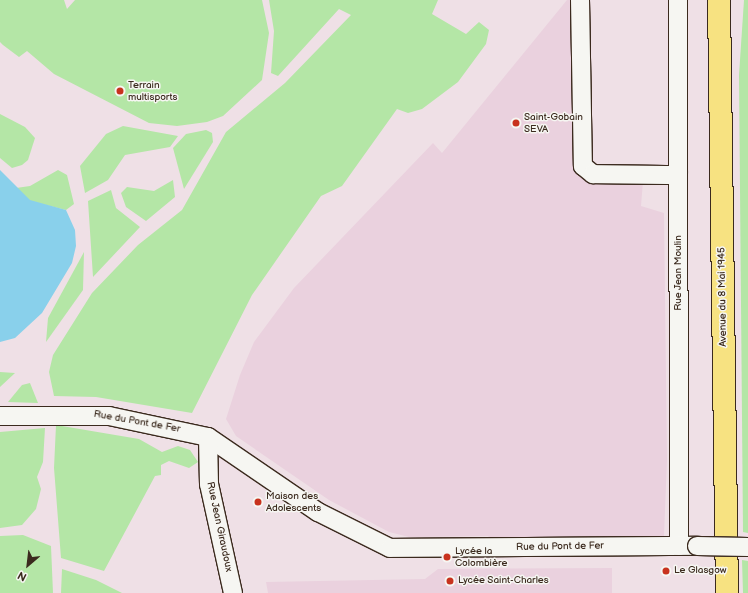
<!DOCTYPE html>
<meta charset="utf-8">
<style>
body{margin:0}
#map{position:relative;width:748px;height:593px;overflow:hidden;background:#efe0e6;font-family:"Balsamiq Sans",sans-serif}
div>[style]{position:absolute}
.built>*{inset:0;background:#ead1de}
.green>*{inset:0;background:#b4e6a6}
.water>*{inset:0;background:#89d0eb}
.roads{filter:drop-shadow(1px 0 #3b2a1e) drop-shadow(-1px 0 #3b2a1e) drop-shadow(0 1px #3b2a1e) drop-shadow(0 -1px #3b2a1e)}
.minor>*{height:18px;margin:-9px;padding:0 9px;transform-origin:9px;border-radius:9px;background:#f6f6f2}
.major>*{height:22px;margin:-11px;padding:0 11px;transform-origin:11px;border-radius:11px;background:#f7e281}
.bridges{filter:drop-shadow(1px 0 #3b2a1e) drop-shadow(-1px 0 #3b2a1e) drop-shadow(0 1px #3b2a1e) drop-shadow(0 -1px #3b2a1e)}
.minor-bridge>*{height:18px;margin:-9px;padding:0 9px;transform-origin:9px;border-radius:9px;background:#f6f6f2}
.dots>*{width:11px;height:11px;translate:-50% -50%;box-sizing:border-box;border:2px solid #f6f6f2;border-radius:50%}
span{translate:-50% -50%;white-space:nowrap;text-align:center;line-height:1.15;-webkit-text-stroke:3px #f6f6f2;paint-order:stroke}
.poi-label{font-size:10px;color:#3b2a1e}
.left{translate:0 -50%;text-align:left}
.street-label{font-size:10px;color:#3b2a1e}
.north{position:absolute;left:8px;top:545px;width:40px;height:40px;-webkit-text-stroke:3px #f6f6f2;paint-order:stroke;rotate:208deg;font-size:11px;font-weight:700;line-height:16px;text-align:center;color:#3b2a1e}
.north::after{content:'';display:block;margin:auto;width:14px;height:18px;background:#3b2a1e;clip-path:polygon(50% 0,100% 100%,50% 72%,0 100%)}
</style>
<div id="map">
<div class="built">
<div style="clip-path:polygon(567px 0,572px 0,577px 170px,586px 181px,643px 181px,641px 206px,664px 213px,667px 460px,664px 536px,492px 540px,488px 536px,409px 537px,389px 532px,329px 500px,236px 436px,226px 419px,240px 375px,254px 342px,294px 288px,433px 143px,442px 153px)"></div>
<div style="clip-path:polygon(612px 568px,612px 593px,268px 593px,266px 582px,425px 579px,438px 569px)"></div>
</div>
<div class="green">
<div style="clip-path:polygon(0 0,64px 0,67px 9px,75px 0,262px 0,269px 33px,262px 80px,223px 116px,207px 122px,177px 126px,149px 123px,54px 74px,27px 51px,19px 57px,3px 45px,0 42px)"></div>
<div style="clip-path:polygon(269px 0,438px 0,432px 14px,466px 34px,479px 22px,489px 30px,486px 44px,458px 82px,422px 109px,408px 113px,397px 109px,342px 186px,321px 196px,252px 295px,192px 413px,96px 397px,54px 396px,49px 372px,53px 355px,92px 293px,138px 245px,182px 210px,226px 132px,285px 83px,351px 15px,339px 9px,278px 76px,271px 73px,274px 31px)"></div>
<div style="clip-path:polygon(744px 0,748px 0,748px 533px,743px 532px,739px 75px)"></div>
<div style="clip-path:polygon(0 114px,25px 127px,35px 138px,28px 160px,22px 165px,12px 168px,0 158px)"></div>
<div style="clip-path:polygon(123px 126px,178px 136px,170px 147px,125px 155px,108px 180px,85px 193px,80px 166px,106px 134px)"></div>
<div style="clip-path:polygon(206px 130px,212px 133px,213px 142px,184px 189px,173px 148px,186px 134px)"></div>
<div style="clip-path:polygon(58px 170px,67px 175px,74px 204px,66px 210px,30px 201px,16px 188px,30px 186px)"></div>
<div style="clip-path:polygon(173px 180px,175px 197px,146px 221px,126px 207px,121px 193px,127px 187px,154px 191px)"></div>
<div style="clip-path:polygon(111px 190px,116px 208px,140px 227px,93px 277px,88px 201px)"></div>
<div style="clip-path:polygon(84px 252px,83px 290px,46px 342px,48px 318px)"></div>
<div style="clip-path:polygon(0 372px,15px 373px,0 387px)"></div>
<div style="clip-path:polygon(30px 383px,38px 403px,8px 402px,22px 385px)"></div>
<div style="clip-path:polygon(56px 425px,139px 439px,162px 452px,178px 446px,190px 450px,198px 462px,189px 468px,169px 461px,161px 465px,161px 475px,155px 476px,104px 571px,61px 558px,54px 468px)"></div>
<div style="clip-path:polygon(45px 428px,43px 462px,37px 477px,41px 489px,36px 509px,22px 525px,0 528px,0 432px)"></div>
<div style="clip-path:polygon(23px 535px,51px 546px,53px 593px,0 593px,0 536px)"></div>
<div style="clip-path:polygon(742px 560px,748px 561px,748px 593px,743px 593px)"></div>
<div style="clip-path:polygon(62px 569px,96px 580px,122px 593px,61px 593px)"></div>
</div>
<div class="water">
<div style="clip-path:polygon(0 170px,30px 200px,66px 210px,75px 230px,76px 246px,72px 263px,42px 313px,15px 338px,0 342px)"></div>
</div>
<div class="roads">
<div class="minor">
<div style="left:580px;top:0;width:166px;rotate:89deg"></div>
<div style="left:583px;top:166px;width:13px;rotate:39deg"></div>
<div style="left:593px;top:174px;width:85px;rotate:0.7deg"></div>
<div style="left:678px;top:0;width:546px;rotate:89.9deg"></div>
<div style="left:0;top:416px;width:109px"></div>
<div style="left:109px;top:416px;width:101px;rotate:12deg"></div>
<div style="left:208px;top:437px;width:133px;rotate:34.3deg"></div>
<div style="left:318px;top:512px;width:80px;rotate:26.6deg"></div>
<div style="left:390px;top:548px;width:307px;rotate:-0.4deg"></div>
<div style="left:208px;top:437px;width:47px;rotate:88.8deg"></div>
<div style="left:209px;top:484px;width:112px;rotate:77.6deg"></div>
</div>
<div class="major">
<div style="left:719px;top:0;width:593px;rotate:89.23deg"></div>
</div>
</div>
<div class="bridges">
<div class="minor-bridge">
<div style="left:697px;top:546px;width:51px;rotate:1.1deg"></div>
</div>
</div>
<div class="dots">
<div style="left:120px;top:91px;background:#c8321e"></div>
<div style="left:516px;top:123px;background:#c8321e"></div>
<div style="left:258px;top:502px;background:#c8321e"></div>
<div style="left:447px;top:557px;background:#c8321e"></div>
<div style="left:666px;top:571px;background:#c8321e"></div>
<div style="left:450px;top:581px;background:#c8321e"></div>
</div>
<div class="poi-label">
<span class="left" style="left:128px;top:91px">Terrain<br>multisports</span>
<span class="left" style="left:524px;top:123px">Saint-Gobain<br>SEVA</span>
<span class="left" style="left:266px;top:502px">Maison des<br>Adolescents</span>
<span class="left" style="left:455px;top:557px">Lycée la<br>Colombière</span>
<span class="left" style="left:674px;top:571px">Le Glasgow</span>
<span class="left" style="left:458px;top:581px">Lycée Saint-Charles</span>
</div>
<div class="street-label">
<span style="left:679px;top:273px;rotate:-90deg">Rue Jean Moulin</span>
<span style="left:723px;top:297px;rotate:-91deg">Avenue du 8 Mai 1945</span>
<span style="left:137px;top:422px;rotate:10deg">Rue du Pont de Fer</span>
<span style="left:219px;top:527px;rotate:78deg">Rue Jean Giraudoux</span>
<span style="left:560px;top:547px;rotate:-1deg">Rue du Pont de Fer</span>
</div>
<div class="north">N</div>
</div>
